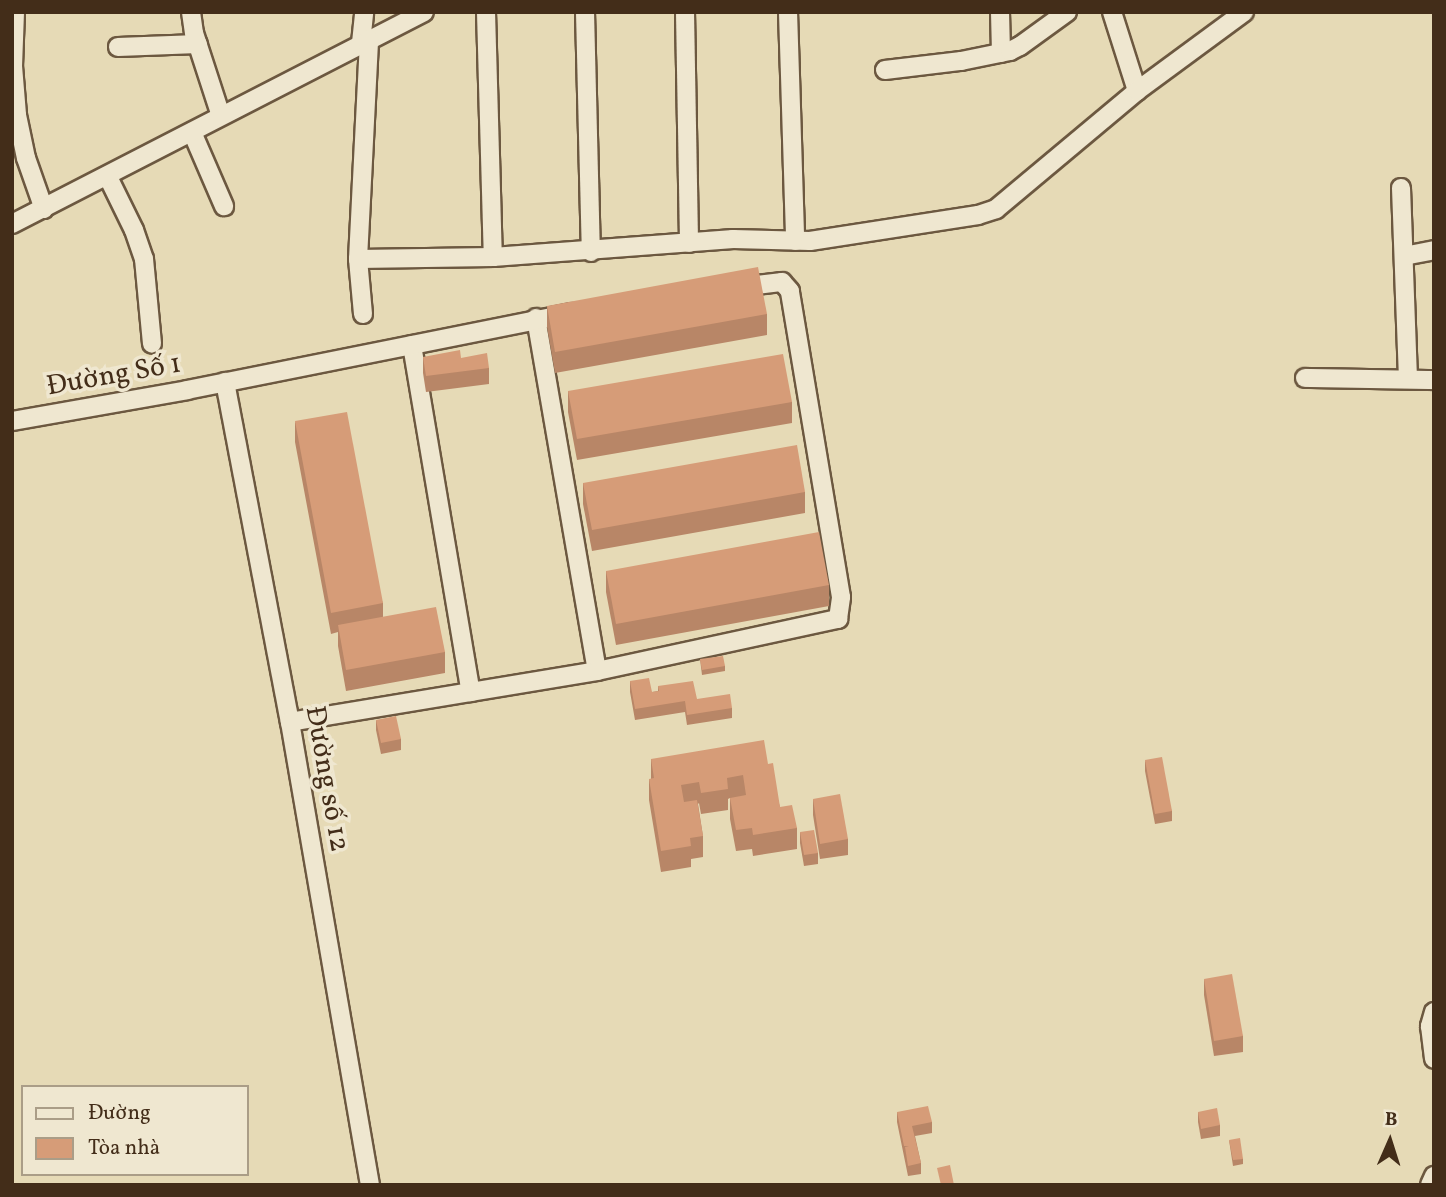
<!DOCTYPE html>
<meta charset="utf-8">
<style>
body{margin:0}
#map{position:relative;width:1446px;height:1197px;overflow:hidden;background:#e6dab6;font-family:Vollkorn,serif}
div>[style]{position:absolute}
.roads{filter:drop-shadow(2px 0 #6c5840) drop-shadow(-2px 0 #6c5840) drop-shadow(0 2px #6c5840) drop-shadow(0 -2px #6c5840)}
.street>*{height:18px;margin:-9px;padding:0 9px;transform-origin:9px;border-radius:9px;background:#efe7d0}
.wall>*{inset:0;background:#b88667}
.building>*{inset:0;background:#d69c78}
span{translate:-50% -50%;white-space:nowrap;text-align:center;line-height:1.15;-webkit-text-stroke:7px #efe7d0;paint-order:stroke}
.street-label{font-size:28px;color:#432d19}
.frame{position:absolute;inset:0;border:14px solid #432d19;pointer-events:none}
.legend{position:absolute;left:21px;top:1085px;width:228px;height:91px;box-sizing:border-box;background:#efe7d0;border:2px solid #aa9d87;margin:0;padding:9px 12px;list-style:none;font-size:21px;color:#432d19}
.legend li{display:flex;align-items:center;gap:14px;height:35px}
.legend b{width:35px;border:2px solid #aa9d87}
.north{position:absolute;left:1355px;top:1106px;width:70px;height:70px;-webkit-text-stroke:5px #efe7d0;paint-order:stroke;rotate:3deg;font-size:19px;font-weight:700;line-height:28px;text-align:center;color:#432d19}
.north::after{content:'';display:block;margin:auto;width:24px;height:32px;background:#432d19;clip-path:polygon(50% 0,100% 100%,50% 72%,0 100%)}
</style>
<div id="map">
<div class="roads">
<div class="street">
<div style="left:15px;top:12px;width:54px;rotate:92.1deg"></div>
<div style="left:13px;top:66px;width:49px;rotate:85.3deg"></div>
<div style="left:17px;top:115px;width:44px;rotate:78.2deg"></div>
<div style="left:26px;top:158px;width:54px;rotate:70.6deg"></div>
<div style="left:191px;top:12px;width:21px;rotate:82deg"></div>
<div style="left:194px;top:33px;width:87px;rotate:72deg"></div>
<div style="left:486px;top:12px;width:245px;rotate:88.4deg"></div>
<div style="left:585px;top:12px;width:240px;rotate:88.6deg"></div>
<div style="left:685px;top:12px;width:231px;rotate:89deg"></div>
<div style="left:788px;top:12px;width:229px;rotate:88.2deg"></div>
<div style="left:1000px;top:12px;width:41px;rotate:88.6deg"></div>
<div style="left:1112px;top:12px;width:83px;rotate:72.4deg"></div>
<div style="left:361px;top:43px;width:31px;rotate:-84deg"></div>
<div style="left:118px;top:47px;width:80px;rotate:-2.1deg"></div>
<div style="left:885px;top:70px;width:77px;rotate:-6.8deg"></div>
<div style="left:961px;top:61px;width:50px;rotate:-11.5deg"></div>
<div style="left:1010px;top:51px;width:11px;rotate:-27deg"></div>
<div style="left:1020px;top:46px;width:58px;rotate:-35.9deg"></div>
<div style="left:192px;top:132px;width:81px;rotate:66.6deg"></div>
<div style="left:108px;top:177px;width:59px;rotate:63.9deg"></div>
<div style="left:134px;top:230px;width:31px;rotate:71deg"></div>
<div style="left:144px;top:259px;width:85px;rotate:84.6deg"></div>
<div style="left:1401px;top:188px;width:191px;rotate:87.9deg"></div>
<div style="left:12px;top:224px;width:463px;rotate:-27.2deg"></div>
<div style="left:1404px;top:256px;width:31px;rotate:-11deg"></div>
<div style="left:358px;top:259px;width:135px;rotate:-0.8deg"></div>
<div style="left:493px;top:257px;width:241px;rotate:-4.3deg"></div>
<div style="left:733px;top:239px;width:77px;rotate:1.5deg"></div>
<div style="left:810px;top:241px;width:170px;rotate:-8.8deg"></div>
<div style="left:978px;top:215px;width:19px;rotate:-18deg"></div>
<div style="left:996px;top:209px;width:184px;rotate:-39.9deg"></div>
<div style="left:1137px;top:91px;width:133px;rotate:-36.4deg"></div>
<div style="left:363px;top:314px;width:55px;rotate:-95.2deg"></div>
<div style="left:358px;top:259px;width:220px;rotate:-87.1deg"></div>
<div style="left:536px;top:318px;width:358px;rotate:80.2deg"></div>
<div style="left:412px;top:345px;width:352px;rotate:80.4deg"></div>
<div style="left:1305px;top:378px;width:129px;rotate:0.9deg"></div>
<div style="left:225px;top:382px;width:346px;rotate:79.2deg"></div>
<div style="left:290px;top:722px;width:470px;rotate:80.2deg"></div>
<div style="left:12px;top:421px;width:178px;rotate:-10deg"></div>
<div style="left:187px;top:390px;width:392px;rotate:-11.3deg"></div>
<div style="left:290px;top:722px;width:311px;rotate:-9.4deg"></div>
<div style="left:597px;top:671px;width:247px;rotate:-12.2deg"></div>
<div style="left:838px;top:619px;width:22px;rotate:-82deg"></div>
<div style="left:841px;top:597px;width:310px;rotate:-99.5deg"></div>
<div style="left:790px;top:291px;width:12px;rotate:-132deg"></div>
<div style="left:782px;top:282px;width:42px;rotate:173.2deg"></div>
<div style="left:1434px;top:1012px;width:15px;rotate:106deg"></div>
<div style="left:1430px;top:1026px;width:33px;rotate:83deg"></div>
<div style="left:1430px;top:1185px;width:10px;rotate:-66deg"></div>
</div>
</div>
<div class="wall">
<div style="clip-path:polygon(547px 306px,767px 314px,767px 335px,555px 373px,547px 327px)"></div>
<div style="clip-path:polygon(423px 357px,461px 358px,489px 368px,489px 384px,426px 392px,423px 373px)"></div>
<div style="clip-path:polygon(568px 391px,792px 402px,792px 423px,577px 460px,568px 412px)"></div>
<div style="clip-path:polygon(295px 421px,383px 603px,383px 617px,445px 652px,445px 673px,346px 691px,338px 646px,338px 632px,331px 634px,295px 442px)"></div>
<div style="clip-path:polygon(583px 483px,805px 492px,805px 513px,592px 551px,583px 504px)"></div>
<div style="clip-path:polygon(606px 571px,829px 585px,829px 606px,616px 645px,606px 592px)"></div>
<div style="clip-path:polygon(700px 659px,725px 666px,725px 671px,702px 675px)"></div>
<div style="clip-path:polygon(630px 681px,652px 692px,658px 691px,658px 686px,697px 699px,732px 708px,732px 718px,687px 725px,685px 712px,635px 720px,630px 692px)"></div>
<div style="clip-path:polygon(376px 720px,401px 739px,401px 750px,381px 754px,376px 730px)"></div>
<div style="clip-path:polygon(651px 759px,768px 764px,780px 807px,797px 828px,797px 849px,753px 856px,752px 849px,736px 851px,730px 819px,730px 798px,728px 799px,728px 810px,701px 814px,699px 803px,698px 804px,703px 836px,703px 857px,691px 859px,691px 867px,661px 872px,649px 800px,649px 779px,651px 779px)"></div>
<div style="clip-path:polygon(1145px 760px,1172px 811px,1172px 821px,1155px 824px,1145px 771px)"></div>
<div style="clip-path:polygon(813px 799px,848px 839px,848px 855px,820px 859px,813px 815px)"></div>
<div style="clip-path:polygon(800px 832px,818px 853px,818px 864px,804px 866px,800px 843px)"></div>
<div style="clip-path:polygon(1204px 979px,1243px 1036px,1243px 1052px,1214px 1056px,1204px 995px)"></div>
<div style="clip-path:polygon(897px 1112px,932px 1122px,932px 1133px,915px 1136px,921px 1163px,921px 1174px,908px 1176px,897px 1122px)"></div>
<div style="clip-path:polygon(1198px 1112px,1220px 1125px,1220px 1136px,1201px 1139px,1198px 1122px)"></div>
<div style="clip-path:polygon(1229px 1140px,1243px 1159px,1243px 1164px,1233px 1166px)"></div>
</div>
<div class="building">
<div style="clip-path:polygon(758px 267px,767px 314px,555px 352px,547px 306px)"></div>
<div style="clip-path:polygon(460px 350px,461px 358px,487px 353px,489px 368px,426px 376px,423px 357px)"></div>
<div style="clip-path:polygon(783px 354px,792px 402px,577px 439px,568px 391px)"></div>
<div style="clip-path:polygon(347px 412px,383px 603px,331px 613px,295px 421px)"></div>
<div style="clip-path:polygon(797px 445px,805px 492px,592px 530px,583px 483px)"></div>
<div style="clip-path:polygon(819px 532px,829px 585px,616px 624px,606px 571px)"></div>
<div style="clip-path:polygon(436px 607px,445px 652px,346px 670px,338px 625px)"></div>
<div style="clip-path:polygon(723px 656px,725px 666px,702px 670px,700px 659px)"></div>
<div style="clip-path:polygon(649px 678px,652px 692px,659px 691px,658px 686px,693px 681px,697px 699px,730px 694px,732px 708px,687px 715px,685px 701px,635px 709px,630px 681px)"></div>
<div style="clip-path:polygon(396px 716px,401px 739px,381px 743px,376px 720px)"></div>
<div style="clip-path:polygon(764px 740px,768px 764px,773px 763px,780px 807px,792px 805px,797px 828px,753px 835px,752px 828px,736px 830px,730px 798px,746px 795px,743px 775px,727px 778px,728px 789px,701px 793px,699px 782px,681px 785px,684px 802px,697px 800px,703px 836px,690px 838px,691px 846px,661px 851px,649px 779px,654px 778px,651px 759px)"></div>
<div style="clip-path:polygon(1162px 757px,1172px 811px,1155px 814px,1145px 760px)"></div>
<div style="clip-path:polygon(840px 794px,848px 839px,820px 844px,813px 799px)"></div>
<div style="clip-path:polygon(814px 830px,818px 853px,804px 855px,800px 832px)"></div>
<div style="clip-path:polygon(1232px 974px,1243px 1036px,1214px 1041px,1204px 979px)"></div>
<div style="clip-path:polygon(928px 1106px,932px 1122px,912px 1126px,921px 1163px,908px 1166px,905px 1147px,909px 1146px,904px 1146px,897px 1112px)"></div>
<div style="clip-path:polygon(1217px 1108px,1220px 1125px,1201px 1129px,1198px 1112px)"></div>
<div style="clip-path:polygon(1240px 1138px,1243px 1159px,1233px 1160px,1229px 1140px)"></div>
<div style="clip-path:polygon(950px 1165px,954px 1185px,941px 1185px,937px 1168px)"></div>
</div>
<div class="street-label">
<span style="left:114px;top:376px;rotate:-10deg">Đường Số 1</span>
<span style="left:326px;top:779px;rotate:80deg">Đường số 12</span>
</div>
<div class="frame"></div>
<ul class="legend">
<li><b style="height:9px;background:#efe7d0"></b>Đường</li>
<li><b style="height:19px;background:#d69c78"></b>Tòa nhà</li>
</ul>
<div class="north">B</div>
</div>
